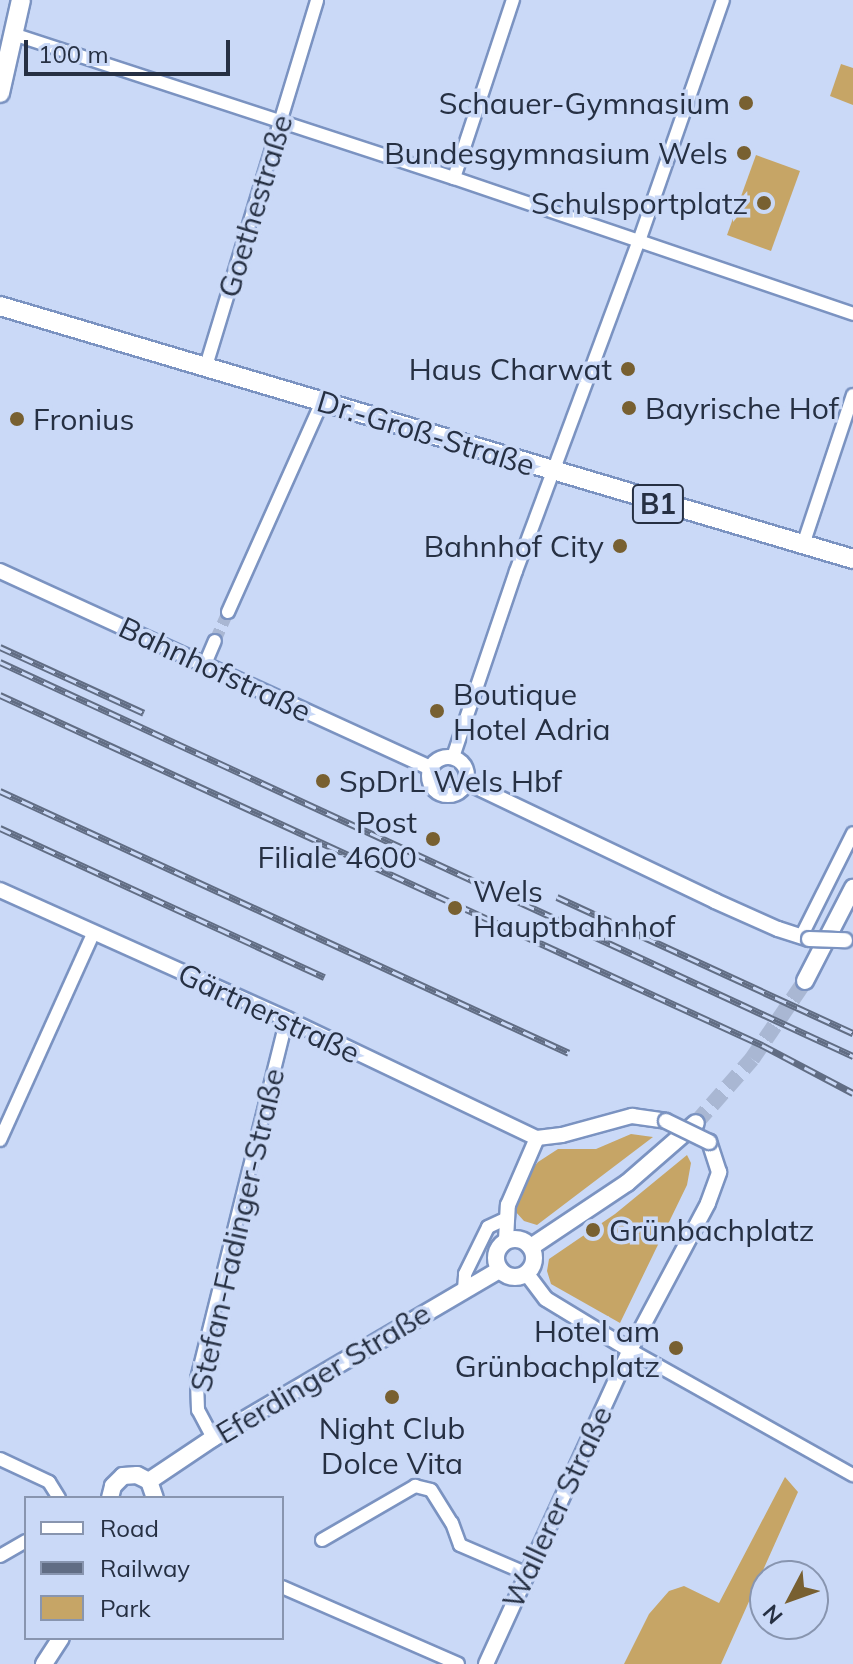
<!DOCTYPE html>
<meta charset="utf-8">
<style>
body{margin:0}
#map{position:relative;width:853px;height:1664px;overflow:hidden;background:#cad9f7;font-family:Mulish,sans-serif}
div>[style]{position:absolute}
.green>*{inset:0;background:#c6a566}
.minor-tunnel>*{height:12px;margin-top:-6px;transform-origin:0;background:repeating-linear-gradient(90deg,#a9b7d3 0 12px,transparent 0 18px)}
.secondary-tunnel>*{height:16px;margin-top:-8px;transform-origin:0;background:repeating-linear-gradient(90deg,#a9b7d3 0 16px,transparent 0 24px)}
.roads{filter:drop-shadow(2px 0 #7b93c1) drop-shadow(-2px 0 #7b93c1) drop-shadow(0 2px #7b93c1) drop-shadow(0 -2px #7b93c1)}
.minor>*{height:12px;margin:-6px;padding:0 6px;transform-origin:6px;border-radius:6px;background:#fff}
.tertiary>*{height:14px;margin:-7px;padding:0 7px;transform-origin:7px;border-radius:7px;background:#fff}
.tertiary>.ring{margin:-7px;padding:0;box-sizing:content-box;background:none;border:14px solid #fff;border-radius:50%}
.secondary>*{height:16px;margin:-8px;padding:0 8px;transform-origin:8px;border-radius:8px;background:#fff}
.secondary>.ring{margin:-8px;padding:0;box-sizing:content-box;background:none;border:16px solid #fff;border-radius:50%}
.primary>*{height:18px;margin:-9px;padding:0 9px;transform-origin:9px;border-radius:9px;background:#fff}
.rail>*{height:7px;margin-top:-3.5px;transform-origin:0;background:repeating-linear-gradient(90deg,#cad9f7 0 12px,#616d84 0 24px);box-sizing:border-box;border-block:2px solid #616d84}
.bridges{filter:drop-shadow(2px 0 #7b93c1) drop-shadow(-2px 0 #7b93c1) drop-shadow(0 2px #7b93c1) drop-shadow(0 -2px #7b93c1)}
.tertiary-bridge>*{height:14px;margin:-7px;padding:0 7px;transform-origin:7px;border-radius:7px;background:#fff}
.dots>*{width:22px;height:22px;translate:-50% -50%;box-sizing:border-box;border:4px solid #cad9f7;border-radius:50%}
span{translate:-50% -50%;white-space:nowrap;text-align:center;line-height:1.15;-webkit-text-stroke:7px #cad9f7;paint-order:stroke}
.shield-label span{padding:2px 6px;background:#cad9f7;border:2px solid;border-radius:6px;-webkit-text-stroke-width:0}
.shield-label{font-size:28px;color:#263043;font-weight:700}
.poi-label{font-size:30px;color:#263043}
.right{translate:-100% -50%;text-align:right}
.left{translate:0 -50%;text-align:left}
.street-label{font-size:30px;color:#263043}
.legend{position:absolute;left:24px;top:1496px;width:260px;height:144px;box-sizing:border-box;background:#cad9f7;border:2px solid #8895af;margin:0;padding:10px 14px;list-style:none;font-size:24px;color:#263043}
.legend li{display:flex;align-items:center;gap:16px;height:40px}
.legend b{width:40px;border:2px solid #8895af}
.north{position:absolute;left:749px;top:1560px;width:80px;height:80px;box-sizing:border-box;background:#cad9f7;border:2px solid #8895af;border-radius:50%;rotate:229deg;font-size:22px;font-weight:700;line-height:32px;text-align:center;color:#263043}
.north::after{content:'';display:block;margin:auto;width:28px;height:36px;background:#786031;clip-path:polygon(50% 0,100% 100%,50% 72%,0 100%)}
.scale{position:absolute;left:24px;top:40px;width:206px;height:36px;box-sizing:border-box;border:4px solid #263043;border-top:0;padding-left:10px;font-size:24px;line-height:28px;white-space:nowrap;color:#263043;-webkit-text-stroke:6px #cad9f7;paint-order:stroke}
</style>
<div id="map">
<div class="green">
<div style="clip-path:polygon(841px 64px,853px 68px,853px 105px,830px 96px)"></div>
<div style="clip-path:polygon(756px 155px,800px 171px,771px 251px,727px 235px)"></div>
<div style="clip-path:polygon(631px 1134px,653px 1137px,537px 1225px,524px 1221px,515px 1211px,523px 1180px,538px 1162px,558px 1149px,596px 1149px)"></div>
<div style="clip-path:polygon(687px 1155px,691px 1163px,687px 1185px,620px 1323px,551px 1284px,547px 1271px,549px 1259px,615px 1214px)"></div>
<div style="clip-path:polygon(785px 1477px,798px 1492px,721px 1664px,624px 1664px,649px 1614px,669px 1591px,684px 1586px,719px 1603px)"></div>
</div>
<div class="minor-tunnel">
<div style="left:215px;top:641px;width:32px;rotate:-66deg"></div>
</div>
<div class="secondary-tunnel">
<div style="left:696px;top:1123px;width:85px;rotate:-48.8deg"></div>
<div style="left:752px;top:1059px;width:94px;rotate:-55.8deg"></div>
</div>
<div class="roads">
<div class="minor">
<div style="left:13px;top:34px;width:464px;rotate:18.1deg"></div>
<div style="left:454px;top:178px;width:422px;rotate:18.8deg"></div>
<div style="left:454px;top:178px;width:188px;rotate:-71.7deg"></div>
<div style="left:206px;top:366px;width:382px;rotate:-73.1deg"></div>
<div style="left:803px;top:545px;width:158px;rotate:-71.6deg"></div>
<div style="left:228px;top:612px;width:232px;rotate:-65.9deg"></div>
<div style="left:205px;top:664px;width:25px;rotate:-67deg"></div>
<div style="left:453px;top:757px;width:196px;rotate:-71.3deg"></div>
<div style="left:516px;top:571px;width:352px;rotate:-69.6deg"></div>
<div style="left:639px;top:241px;width:255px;rotate:-70.8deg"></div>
<div style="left:801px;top:937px;width:116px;rotate:-63.4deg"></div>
<div style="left:0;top:1140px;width:228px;rotate:-65.7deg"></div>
<div style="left:464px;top:1290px;width:16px;rotate:-86deg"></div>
<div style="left:465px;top:1274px;width:52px;rotate:-63.9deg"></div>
<div style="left:488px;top:1227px;width:19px;rotate:-25deg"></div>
<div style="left:630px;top:1350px;width:256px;rotate:29.3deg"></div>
<div style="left:213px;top:1438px;width:32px;rotate:-118deg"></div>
<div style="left:198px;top:1410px;width:31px;rotate:-92deg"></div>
<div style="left:197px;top:1379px;width:371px;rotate:-76deg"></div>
<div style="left:0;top:1459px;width:54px;rotate:25.1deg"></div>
<div style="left:49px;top:1482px;width:19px;rotate:58deg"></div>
<div style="left:322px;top:1540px;width:108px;rotate:-30.1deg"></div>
<div style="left:415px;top:1486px;width:16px;rotate:14deg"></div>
<div style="left:431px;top:1490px;width:39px;rotate:58deg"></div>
<div style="left:452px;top:1523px;width:23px;rotate:70deg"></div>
<div style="left:460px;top:1545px;width:71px;rotate:23.3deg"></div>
<div style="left:0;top:1556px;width:30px;rotate:-30deg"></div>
<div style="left:282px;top:1587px;width:192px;rotate:23.6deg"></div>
</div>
<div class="tertiary">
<div style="left:0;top:571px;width:473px;rotate:24.6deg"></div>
<div class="ring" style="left:429px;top:757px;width:24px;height:24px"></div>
<div style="left:466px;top:782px;width:276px;rotate:25.5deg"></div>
<div style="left:715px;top:901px;width:69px;rotate:24deg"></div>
<div style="left:778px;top:929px;width:33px;rotate:18deg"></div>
<div style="left:0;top:890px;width:315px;rotate:24.2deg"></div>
<div style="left:287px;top:1019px;width:277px;rotate:25.5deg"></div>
<div style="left:537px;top:1138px;width:25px;rotate:-7deg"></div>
<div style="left:562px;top:1135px;width:73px;rotate:-15.2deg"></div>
<div style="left:632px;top:1116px;width:34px;rotate:8deg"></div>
<div style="left:506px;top:1240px;width:35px;rotate:-87deg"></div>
<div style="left:508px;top:1205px;width:73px;rotate:-66.6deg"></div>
<div style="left:527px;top:1274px;width:31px;rotate:53deg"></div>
<div style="left:546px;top:1299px;width:98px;rotate:31.3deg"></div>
<div style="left:486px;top:1664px;width:345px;rotate:-65.4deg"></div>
<div style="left:630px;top:1350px;width:166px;rotate:-62deg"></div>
<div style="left:708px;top:1203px;width:33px;rotate:-70deg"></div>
<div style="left:719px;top:1172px;width:32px;rotate:-108deg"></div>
</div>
<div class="secondary">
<div style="left:805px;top:981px;width:105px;rotate:-62.7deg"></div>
<div class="ring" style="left:496px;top:1239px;width:22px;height:22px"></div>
<div style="left:531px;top:1247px;width:115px;rotate:-33.7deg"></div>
<div style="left:627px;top:1183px;width:91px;rotate:-41deg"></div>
<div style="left:149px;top:1481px;width:77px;rotate:-33.9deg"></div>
<div style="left:213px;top:1438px;width:332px;rotate:-30.4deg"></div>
<div style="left:110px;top:1498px;width:12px;rotate:-76deg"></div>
<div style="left:113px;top:1486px;width:14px;rotate:-45deg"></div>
<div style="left:123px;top:1476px;width:14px;rotate:-4deg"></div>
<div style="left:137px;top:1475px;width:13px;rotate:27deg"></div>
<div style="left:149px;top:1481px;width:18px;rotate:71deg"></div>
<div style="left:44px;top:1664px;width:31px;rotate:-57deg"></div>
</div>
<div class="primary">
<div style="left:0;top:93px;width:95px;rotate:-77.3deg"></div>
<div style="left:0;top:306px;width:890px;rotate:16.52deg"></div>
</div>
</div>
<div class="rail">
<div style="left:0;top:647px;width:158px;rotate:24.6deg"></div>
<div style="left:0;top:662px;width:940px;rotate:24.79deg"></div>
<div style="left:0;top:695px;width:839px;rotate:24.67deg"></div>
<div style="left:762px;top:1045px;width:103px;rotate:27.8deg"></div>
<div style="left:0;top:791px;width:626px;rotate:24.72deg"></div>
<div style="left:0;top:828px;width:357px;rotate:24.7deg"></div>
<div style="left:557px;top:897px;width:326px;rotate:24.7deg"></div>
</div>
<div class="bridges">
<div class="tertiary-bridge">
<div style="left:809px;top:939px;width:36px;rotate:2deg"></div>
<div style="left:666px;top:1121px;width:48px;rotate:26deg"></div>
</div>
</div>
<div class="dots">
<div style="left:746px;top:103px;background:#786031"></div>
<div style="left:744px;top:153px;background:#786031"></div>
<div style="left:764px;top:203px;background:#786031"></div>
<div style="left:628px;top:369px;background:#786031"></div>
<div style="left:629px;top:408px;background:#786031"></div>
<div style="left:17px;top:419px;background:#786031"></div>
<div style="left:620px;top:546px;background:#786031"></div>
<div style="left:437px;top:711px;background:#786031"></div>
<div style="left:323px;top:781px;background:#786031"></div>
<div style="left:433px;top:839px;background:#786031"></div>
<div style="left:455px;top:908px;background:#786031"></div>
<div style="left:593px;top:1230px;background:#786031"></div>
<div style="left:676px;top:1348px;background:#786031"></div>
<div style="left:392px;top:1397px;background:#786031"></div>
</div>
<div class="shield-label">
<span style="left:658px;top:504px">B1</span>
</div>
<div class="poi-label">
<span class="right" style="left:730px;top:103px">Schauer-Gymnasium</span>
<span class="right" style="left:728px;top:153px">Bundesgymnasium Wels</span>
<span class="right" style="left:748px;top:203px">Schulsportplatz</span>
<span class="right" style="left:612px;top:369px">Haus Charwat</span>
<span class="left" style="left:645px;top:408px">Bayrische Hof</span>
<span class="left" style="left:33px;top:419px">Fronius</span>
<span class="right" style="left:604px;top:546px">Bahnhof City</span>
<span class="left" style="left:453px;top:711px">Boutique<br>Hotel Adria</span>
<span class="left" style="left:339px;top:781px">SpDrL Wels Hbf</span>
<span class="right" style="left:417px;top:839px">Post<br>Filiale 4600</span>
<span class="left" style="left:473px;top:908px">Wels<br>Hauptbahnhof</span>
<span class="left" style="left:609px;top:1230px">Grünbachplatz</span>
<span class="right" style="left:660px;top:1348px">Hotel am<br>Grünbachplatz</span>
<span style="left:392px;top:1445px">Night Club<br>Dolce Vita</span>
</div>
<div class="street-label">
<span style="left:255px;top:206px;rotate:-73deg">Goethestraße</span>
<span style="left:426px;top:433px;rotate:17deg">Dr.-Groß-Straße</span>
<span style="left:215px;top:669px;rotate:25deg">Bahnhofstraße</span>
<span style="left:269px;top:1013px;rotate:25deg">Gärtnerstraße</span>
<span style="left:237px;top:1230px;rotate:-77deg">Stefan-Fadinger-Straße</span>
<span style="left:323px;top:1373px;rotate:-31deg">Eferdinger Straße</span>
<span style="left:557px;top:1507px;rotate:-65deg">Wallerer Straße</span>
</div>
<ul class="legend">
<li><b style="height:10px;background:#fff"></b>Road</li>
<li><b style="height:10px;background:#616d84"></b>Railway</li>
<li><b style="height:22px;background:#c6a566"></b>Park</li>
</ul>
<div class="north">N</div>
<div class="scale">100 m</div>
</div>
